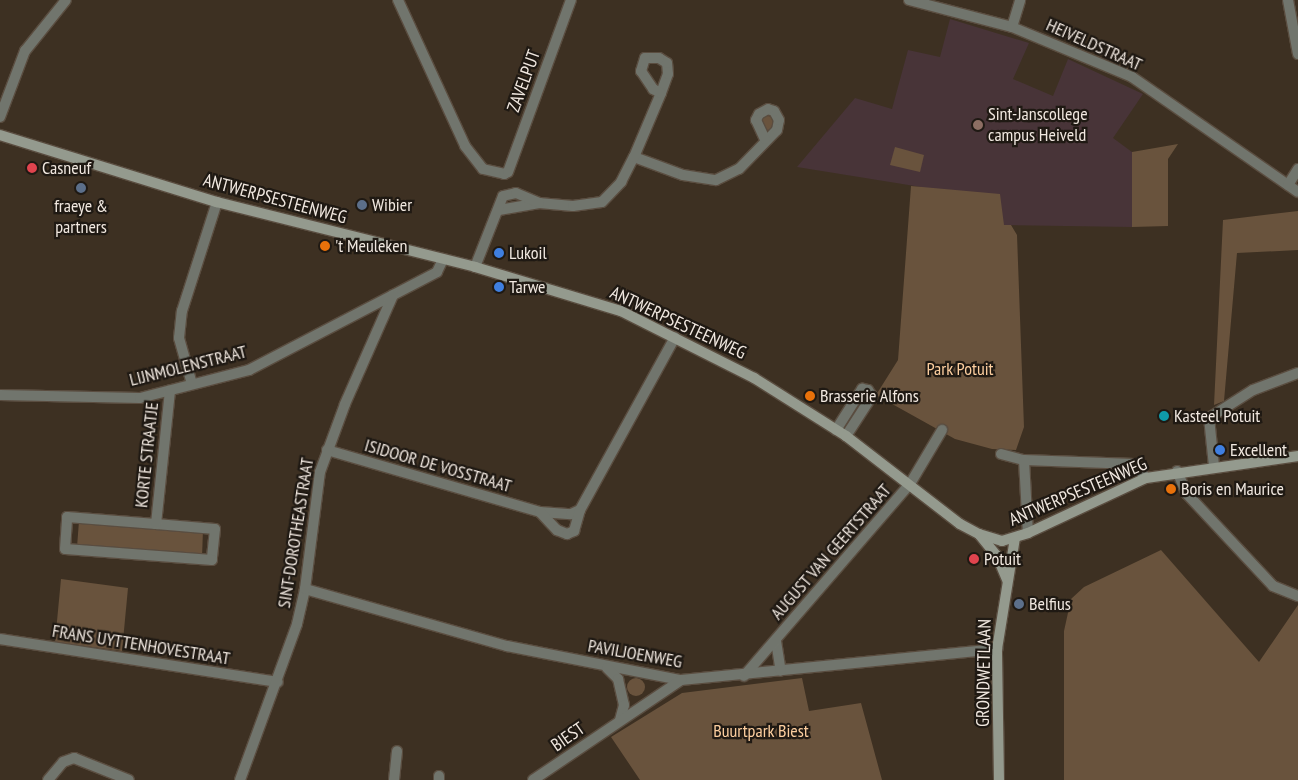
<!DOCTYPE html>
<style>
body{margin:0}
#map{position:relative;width:1298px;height:780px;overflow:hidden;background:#3d3022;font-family:"PT Sans Narrow",sans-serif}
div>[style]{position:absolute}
.education>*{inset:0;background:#483438}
.green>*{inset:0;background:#69533d}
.round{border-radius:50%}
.roads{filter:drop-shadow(1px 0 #5a4d40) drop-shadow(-1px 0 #5a4d40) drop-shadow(0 1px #5a4d40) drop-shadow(0 -1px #5a4d40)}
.street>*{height:10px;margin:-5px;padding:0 5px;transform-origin:5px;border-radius:5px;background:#71756d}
.secondary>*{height:10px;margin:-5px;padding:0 5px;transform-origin:5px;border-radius:5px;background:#949a8e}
.dots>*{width:14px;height:14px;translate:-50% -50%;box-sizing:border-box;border:2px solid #1f1913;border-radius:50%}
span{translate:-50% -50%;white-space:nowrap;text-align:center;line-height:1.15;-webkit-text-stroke:4.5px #1f1913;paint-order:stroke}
.street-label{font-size:18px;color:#f1e8e0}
.poi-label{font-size:18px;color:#f1e8e0}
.left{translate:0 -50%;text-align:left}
.park-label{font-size:18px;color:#fcce9f}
</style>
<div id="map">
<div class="education">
<div style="clip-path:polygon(950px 19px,1029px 43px,1013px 79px,1053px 96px,1068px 59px,1143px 94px,1113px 138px,1132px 152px,1132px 227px,1004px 225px,921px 187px,797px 167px,855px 98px,892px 109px,908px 50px,940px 57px)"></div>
</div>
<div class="green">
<div class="round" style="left:761px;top:116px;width:14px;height:14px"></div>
<div style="clip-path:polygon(1178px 144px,1168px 159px,1168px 226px,1132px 227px,1132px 152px)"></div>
<div style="clip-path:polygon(895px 147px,924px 155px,920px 172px,890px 165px)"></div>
<div style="clip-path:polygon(911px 186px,1000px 194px,1004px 225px,1011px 225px,1017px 235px,1024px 427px,1016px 450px,992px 449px,955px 439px,876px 395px,898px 360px)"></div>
<div style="clip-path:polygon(1298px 211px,1298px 250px,1237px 253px,1224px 401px,1214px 405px,1223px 220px)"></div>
<div style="clip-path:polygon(79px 521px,203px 530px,202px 557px,77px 547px)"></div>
<div style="clip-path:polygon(1161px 550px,1259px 662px,1298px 605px,1298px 780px,1064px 780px,1064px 631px,1071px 599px,1084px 587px)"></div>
<div style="clip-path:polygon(61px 579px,128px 588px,122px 651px,55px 642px)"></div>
<div style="clip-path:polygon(802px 678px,809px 711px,861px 703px,882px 780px,640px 780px,611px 737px,682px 693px)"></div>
<div class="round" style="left:627px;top:678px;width:18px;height:18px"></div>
</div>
<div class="roads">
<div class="street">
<div style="left:398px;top:0;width:161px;rotate:65.3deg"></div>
<div style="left:465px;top:146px;width:29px;rotate:52deg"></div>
<div style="left:483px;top:169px;width:22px;rotate:13deg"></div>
<div style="left:504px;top:174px;width:4px;rotate:-27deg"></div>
<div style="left:508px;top:172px;width:183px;rotate:-69.9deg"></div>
<div style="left:909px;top:0;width:106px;rotate:14.7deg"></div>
<div style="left:1012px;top:27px;width:130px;rotate:22.6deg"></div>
<div style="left:1132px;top:77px;width:202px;rotate:34.7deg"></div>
<div style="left:1288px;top:0;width:55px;rotate:79.5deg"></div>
<div style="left:1012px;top:27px;width:28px;rotate:-73deg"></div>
<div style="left:0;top:117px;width:71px;rotate:-69.3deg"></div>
<div style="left:25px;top:51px;width:65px;rotate:-51.2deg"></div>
<div style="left:634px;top:157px;width:52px;rotate:20.2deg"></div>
<div style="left:683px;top:175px;width:33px;rotate:9deg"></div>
<div style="left:716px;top:180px;width:25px;rotate:-26deg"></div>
<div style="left:739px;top:169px;width:54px;rotate:-45.7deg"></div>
<div style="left:777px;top:130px;width:10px;rotate:-79deg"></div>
<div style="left:779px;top:120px;width:10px;rotate:-119deg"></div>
<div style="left:774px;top:111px;width:6px;rotate:-162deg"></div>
<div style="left:768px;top:109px;width:10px;rotate:151deg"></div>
<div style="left:759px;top:114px;width:7px;rotate:117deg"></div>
<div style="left:756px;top:120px;width:21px;rotate:65deg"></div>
<div style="left:1288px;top:185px;width:19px;rotate:-58deg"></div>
<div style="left:499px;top:210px;width:41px;rotate:-9.9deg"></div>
<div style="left:539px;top:203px;width:34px;rotate:5deg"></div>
<div style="left:573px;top:206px;width:29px;rotate:-8deg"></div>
<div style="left:602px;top:202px;width:28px;rotate:-46deg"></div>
<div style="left:621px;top:182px;width:28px;rotate:-63deg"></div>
<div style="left:634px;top:157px;width:69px;rotate:-67.1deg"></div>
<div style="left:661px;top:93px;width:20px;rotate:-70deg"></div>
<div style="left:668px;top:74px;width:11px;rotate:-95deg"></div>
<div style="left:667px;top:63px;width:9px;rotate:-148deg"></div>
<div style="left:659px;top:58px;width:14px;rotate:180deg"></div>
<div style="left:645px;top:58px;width:14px;rotate:107deg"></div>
<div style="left:641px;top:71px;width:22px;rotate:56deg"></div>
<div style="left:653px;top:89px;width:9px;rotate:27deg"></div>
<div style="left:475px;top:267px;width:76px;rotate:-68.5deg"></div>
<div style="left:503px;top:196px;width:13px;rotate:-13deg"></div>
<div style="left:516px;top:193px;width:25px;rotate:23deg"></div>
<div style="left:192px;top:384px;width:48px;rotate:-105.8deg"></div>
<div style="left:179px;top:338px;width:27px;rotate:-84deg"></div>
<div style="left:182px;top:311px;width:114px;rotate:-72.2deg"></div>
<div style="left:0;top:395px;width:140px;rotate:1.2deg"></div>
<div style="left:140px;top:398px;width:113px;rotate:-14.4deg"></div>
<div style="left:249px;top:370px;width:212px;rotate:-27.5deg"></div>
<div style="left:437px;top:272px;width:14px;rotate:-65deg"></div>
<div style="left:836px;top:430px;width:49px;rotate:-57.6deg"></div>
<div style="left:862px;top:389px;width:6px;rotate:9deg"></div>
<div style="left:868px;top:390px;width:7px;rotate:56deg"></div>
<div style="left:872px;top:396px;width:48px;rotate:123deg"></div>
<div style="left:327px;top:450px;width:222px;rotate:16.2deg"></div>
<div style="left:540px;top:512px;width:31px;rotate:4deg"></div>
<div style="left:571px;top:514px;width:10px;rotate:-24deg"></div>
<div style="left:580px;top:510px;width:197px;rotate:-61.2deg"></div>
<div style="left:1001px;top:454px;width:24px;rotate:15deg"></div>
<div style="left:1024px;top:460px;width:110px;rotate:2.1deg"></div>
<div style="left:1134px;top:464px;width:18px;rotate:49deg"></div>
<div style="left:1024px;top:460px;width:73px;rotate:86.9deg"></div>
<div style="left:1214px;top:466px;width:48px;rotate:-95.9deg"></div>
<div style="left:1209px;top:418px;width:52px;rotate:-32.5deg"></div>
<div style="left:1253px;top:390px;width:48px;rotate:-20.7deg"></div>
<div style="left:1177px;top:471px;width:25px;rotate:67deg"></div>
<div style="left:1187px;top:494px;width:126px;rotate:46.9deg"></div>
<div style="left:1273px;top:586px;width:27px;rotate:22deg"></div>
<div style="left:540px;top:512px;width:25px;rotate:47deg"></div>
<div style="left:557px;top:530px;width:11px;rotate:22deg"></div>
<div style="left:567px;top:534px;width:8px;rotate:-23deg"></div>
<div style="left:574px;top:531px;width:22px;rotate:-74deg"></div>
<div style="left:156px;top:524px;width:59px;rotate:4.8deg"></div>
<div style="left:215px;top:529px;width:31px;rotate:96deg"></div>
<div style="left:212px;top:560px;width:147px;rotate:-175.7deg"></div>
<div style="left:65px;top:549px;width:32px;rotate:-86deg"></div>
<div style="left:67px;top:517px;width:89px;rotate:4.5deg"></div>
<div style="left:156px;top:524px;width:134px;rotate:-84deg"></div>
<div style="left:305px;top:589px;width:210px;rotate:15.8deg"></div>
<div style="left:507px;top:646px;width:177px;rotate:11.1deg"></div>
<div style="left:681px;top:680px;width:318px;rotate:-5.6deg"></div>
<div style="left:0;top:639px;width:281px;rotate:8.8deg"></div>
<div style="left:776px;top:641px;width:30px;rotate:81deg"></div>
<div style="left:607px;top:668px;width:16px;rotate:45deg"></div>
<div style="left:618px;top:679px;width:27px;rotate:77deg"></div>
<div style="left:624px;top:705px;width:16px;rotate:105deg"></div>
<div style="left:744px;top:676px;width:254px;rotate:-49.2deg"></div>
<div style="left:910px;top:484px;width:63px;rotate:-59.3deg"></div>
<div style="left:439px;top:776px;width:4px;rotate:90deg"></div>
<div style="left:48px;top:780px;width:23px;rotate:-50deg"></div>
<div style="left:63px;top:762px;width:12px;rotate:-20deg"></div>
<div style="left:74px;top:758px;width:59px;rotate:21.8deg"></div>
<div style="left:240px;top:780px;width:166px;rotate:-69.9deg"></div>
<div style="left:297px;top:624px;width:36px;rotate:-77deg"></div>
<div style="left:305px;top:589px;width:118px;rotate:-82.7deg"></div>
<div style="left:320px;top:472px;width:72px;rotate:-69.8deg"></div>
<div style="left:345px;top:404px;width:119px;rotate:-66.2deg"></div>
<div style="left:394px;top:780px;width:29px;rotate:-84deg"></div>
<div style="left:533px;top:780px;width:179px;rotate:-34deg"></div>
</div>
<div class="secondary">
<div style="left:0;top:135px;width:227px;rotate:17.2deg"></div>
<div style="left:217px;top:202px;width:266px;rotate:14.1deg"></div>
<div style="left:475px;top:267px;width:152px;rotate:16.8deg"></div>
<div style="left:621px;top:311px;width:149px;rotate:26.7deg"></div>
<div style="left:754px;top:378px;width:109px;rotate:32.2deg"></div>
<div style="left:846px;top:436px;width:144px;rotate:37.7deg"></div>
<div style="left:960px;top:524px;width:21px;rotate:28deg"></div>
<div style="left:979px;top:534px;width:24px;rotate:17deg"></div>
<div style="left:1002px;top:541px;width:27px;rotate:-17deg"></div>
<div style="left:1028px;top:533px;width:130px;rotate:-25deg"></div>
<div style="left:1146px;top:478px;width:154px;rotate:-8.2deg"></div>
<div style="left:979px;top:534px;width:28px;rotate:51deg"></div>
<div style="left:997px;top:556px;width:26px;rotate:67deg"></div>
<div style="left:999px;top:780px;width:131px;rotate:-90.9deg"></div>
<div style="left:997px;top:649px;width:112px;rotate:-80.8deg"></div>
</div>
</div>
<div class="dots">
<div style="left:978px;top:125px;background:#8d6e63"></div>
<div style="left:32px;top:168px;background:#e0444e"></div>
<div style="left:81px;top:188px;background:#5c6f8a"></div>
<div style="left:362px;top:205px;background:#5c6f8a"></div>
<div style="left:325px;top:246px;background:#e8710a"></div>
<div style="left:499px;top:253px;background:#3f7fe0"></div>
<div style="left:499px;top:287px;background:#3f7fe0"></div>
<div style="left:810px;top:396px;background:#e8710a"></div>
<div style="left:1164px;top:416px;background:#0f9aa8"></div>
<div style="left:1220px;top:450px;background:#3f7fe0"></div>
<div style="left:1171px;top:489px;background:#e8710a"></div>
<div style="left:974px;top:559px;background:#e0444e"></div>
<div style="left:1019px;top:604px;background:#5c6f8a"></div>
</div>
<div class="street-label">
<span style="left:1094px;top:45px;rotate:24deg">HEIVELDSTRAAT</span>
<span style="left:524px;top:81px;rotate:-70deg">ZAVELPUT</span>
<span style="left:275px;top:199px;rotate:15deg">ANTWERPSESTEENWEG</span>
<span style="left:678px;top:323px;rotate:25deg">ANTWERPSESTEENWEG</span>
<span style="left:188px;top:366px;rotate:-14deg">LIJNMOLENSTRAAT</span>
<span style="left:147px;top:455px;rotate:-84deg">KORTE STRAATJE</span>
<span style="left:438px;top:466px;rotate:16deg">ISIDOOR DE VOSSTRAAT</span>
<span style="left:1078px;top:492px;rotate:-23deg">ANTWERPSESTEENWEG</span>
<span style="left:296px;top:533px;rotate:-81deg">SINT-DOROTHEASTRAAT</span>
<span style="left:831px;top:552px;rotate:-49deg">AUGUST VAN GEERTSTRAAT</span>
<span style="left:141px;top:645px;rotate:9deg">FRANS UYTTENHOVESTRAAT</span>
<span style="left:635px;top:654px;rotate:10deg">PAVILJOENWEG</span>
<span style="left:984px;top:673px;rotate:-89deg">GRONDWETLAAN</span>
<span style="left:568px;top:737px;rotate:-35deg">BIEST</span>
</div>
<div class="poi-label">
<span class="left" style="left:988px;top:125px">Sint-Janscollege<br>campus Heiveld</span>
<span class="left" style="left:42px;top:168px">Casneuf</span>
<span class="left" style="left:372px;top:205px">Wibier</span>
<span style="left:81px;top:217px">fraeye &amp;<br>partners</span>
<span class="left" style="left:335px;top:246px">'t Meuleken</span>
<span class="left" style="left:509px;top:253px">Lukoil</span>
<span class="left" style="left:509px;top:287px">Tarwe</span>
<span class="left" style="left:820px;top:396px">Brasserie Alfons</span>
<span class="left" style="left:1174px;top:416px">Kasteel Potuit</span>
<span class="left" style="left:1230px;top:450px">Excellent</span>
<span class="left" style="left:1181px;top:489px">Boris en Maurice</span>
<span class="left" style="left:984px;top:559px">Potuit</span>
<span class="left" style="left:1029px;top:604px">Belfius</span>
</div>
<div class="park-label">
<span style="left:960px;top:369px">Park Potuit</span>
<span style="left:761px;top:731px">Buurtpark Biest</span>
</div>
</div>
